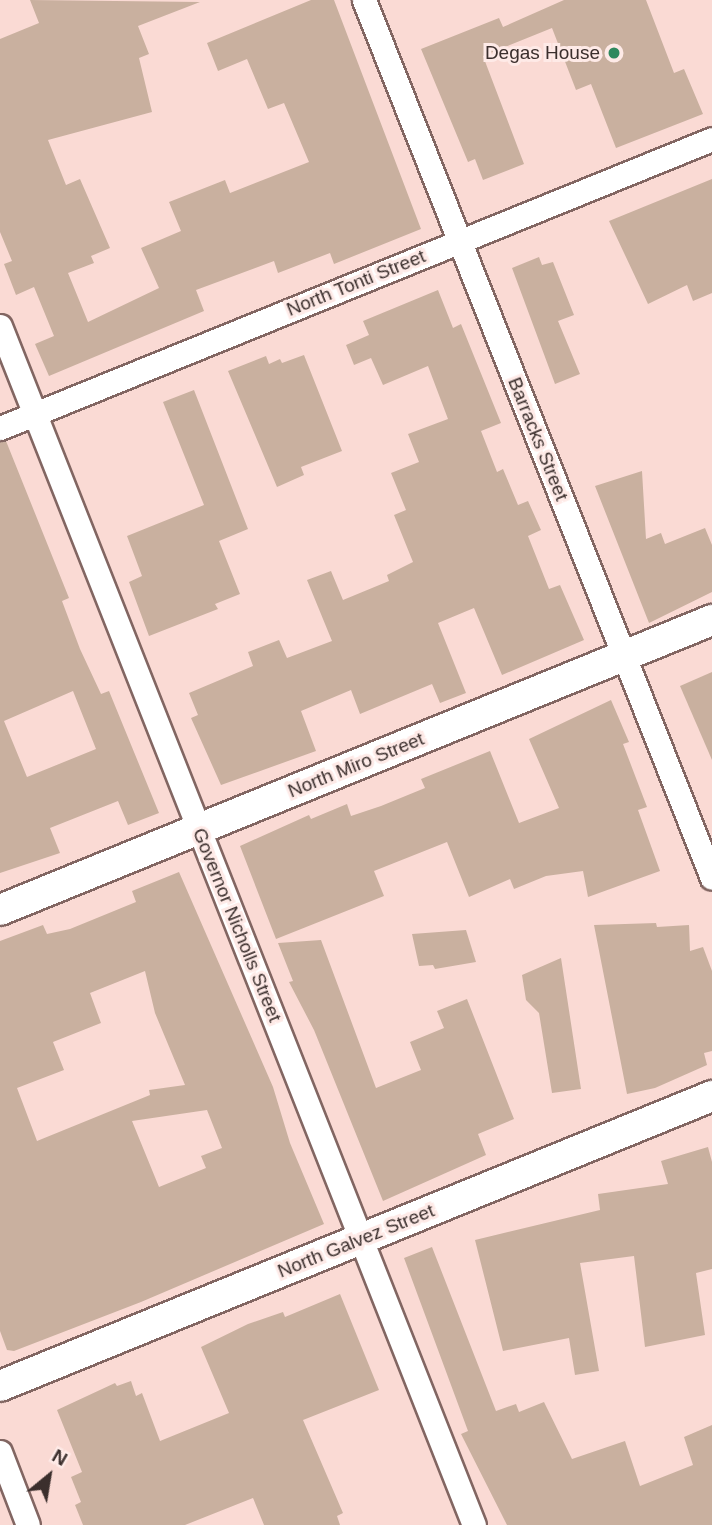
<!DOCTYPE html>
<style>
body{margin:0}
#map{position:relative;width:712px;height:1525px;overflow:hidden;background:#fadad4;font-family:Arial,sans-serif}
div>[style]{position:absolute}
.building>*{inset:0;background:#c9b09f}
.roads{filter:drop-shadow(2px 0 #826662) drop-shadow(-2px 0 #826662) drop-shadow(0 2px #826662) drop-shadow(0 -2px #826662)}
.minor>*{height:23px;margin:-11.5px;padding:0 11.5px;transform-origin:11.5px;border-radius:11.5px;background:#fff}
.tertiary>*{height:30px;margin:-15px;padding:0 15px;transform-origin:15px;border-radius:15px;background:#fff}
.dots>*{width:19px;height:19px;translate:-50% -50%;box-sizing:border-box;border:4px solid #feeae7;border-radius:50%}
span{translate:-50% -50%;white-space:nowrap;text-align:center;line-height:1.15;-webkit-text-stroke:6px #feeae7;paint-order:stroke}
.poi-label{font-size:19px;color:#3b2f2d}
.right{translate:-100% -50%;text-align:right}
.street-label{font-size:19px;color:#3b2f2d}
.north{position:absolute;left:14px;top:1441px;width:70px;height:70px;-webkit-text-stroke:5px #feeae7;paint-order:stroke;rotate:30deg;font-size:19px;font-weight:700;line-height:28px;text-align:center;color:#3b2f2d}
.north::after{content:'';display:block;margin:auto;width:24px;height:32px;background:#3b2f2d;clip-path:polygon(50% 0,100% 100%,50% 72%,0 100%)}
</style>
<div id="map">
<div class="building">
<div style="clip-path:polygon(30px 0,200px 2px,138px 26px,149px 54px,139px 58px,152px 112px,48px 140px,66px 185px,80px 179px,110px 248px,91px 256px,94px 263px,68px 273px,88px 322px,159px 288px,141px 248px,181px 231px,169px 202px,225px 180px,230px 193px,309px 162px,284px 103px,268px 109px,247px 59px,218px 71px,207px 43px,311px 0,334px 0,421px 229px,334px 264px,330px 253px,278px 273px,274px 261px,196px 290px,204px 311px,49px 376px,35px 344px,54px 336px,34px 287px,16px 295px,4px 264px,12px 261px,0 232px,0 39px,39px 23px)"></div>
<div style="clip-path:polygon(564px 0,646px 0,674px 73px,684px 69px,703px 114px,616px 148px,591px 84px,576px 90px,552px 28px,483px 56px,524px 164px,483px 180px,475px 159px,468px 162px,421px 49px,499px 18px,503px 27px)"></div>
<div style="clip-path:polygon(712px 179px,712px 293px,693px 301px,687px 285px,648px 304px,609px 221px)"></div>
<div style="clip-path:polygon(539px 257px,542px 265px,553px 262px,574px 315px,558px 321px,580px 374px,555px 384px,512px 268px)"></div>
<div style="clip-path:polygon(438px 290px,453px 328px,461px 324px,501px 423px,481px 431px,497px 472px,503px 469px,518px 505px,528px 501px,541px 530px,528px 536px,549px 589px,560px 585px,584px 640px,502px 675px,474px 608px,438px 623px,466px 693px,440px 703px,432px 684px,360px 714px,351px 690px,301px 711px,316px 751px,221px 785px,191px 718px,198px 715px,189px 693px,253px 666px,248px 652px,279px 640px,287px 658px,332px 641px,307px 580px,331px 571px,343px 600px,389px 581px,387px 575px,413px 562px,394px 515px,406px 510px,391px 473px,419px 462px,408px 434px,448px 419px,428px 366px,383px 385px,371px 358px,354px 365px,346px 345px,369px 335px,363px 321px)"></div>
<div style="clip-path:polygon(304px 355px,342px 451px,301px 467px,304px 475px,277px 487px,228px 371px,266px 356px,269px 364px,280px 359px,282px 363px)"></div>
<div style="clip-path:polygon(194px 390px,248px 529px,219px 541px,240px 594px,215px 604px,218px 609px,149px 636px,129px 582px,142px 576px,127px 536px,204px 505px,163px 402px)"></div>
<div style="clip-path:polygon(evenodd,6px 441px,69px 598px,62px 601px,80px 649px,101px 694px,109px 691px,159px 813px,128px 825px,118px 801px,50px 828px,60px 853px,0 873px,0 442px,6px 441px,73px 691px,96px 749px,27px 777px,4px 721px,73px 691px)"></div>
<div style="clip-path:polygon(642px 471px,646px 539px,661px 533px,665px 544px,705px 528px,712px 545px,712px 592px,649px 623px,595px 486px)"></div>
<div style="clip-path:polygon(712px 672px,712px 760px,680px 686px)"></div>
<div style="clip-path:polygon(611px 700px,629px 742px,623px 744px,647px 807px,638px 810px,660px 871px,588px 897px,583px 871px,546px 876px,514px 889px,510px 879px,469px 897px,447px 842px,374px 871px,384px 896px,276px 939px,240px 846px,309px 815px,311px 819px,347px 804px,351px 816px,381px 806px,425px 788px,421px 779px,490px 751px,519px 823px,559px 808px,529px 739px)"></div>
<div style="clip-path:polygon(evenodd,179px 872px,273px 1087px,290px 1143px,324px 1224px,141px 1302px,14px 1351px,7px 1350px,0 1331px,0 941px,43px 925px,47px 934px,70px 929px,136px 902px,132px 891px,179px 872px,145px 971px,155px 1013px,185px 1085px,149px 1090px,150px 1095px,37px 1141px,17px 1088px,64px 1070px,53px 1042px,101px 1023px,90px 993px,145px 971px,179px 872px,207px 1110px,222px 1148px,201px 1156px,206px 1168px,159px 1187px,132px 1121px,207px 1110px)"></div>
<div style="clip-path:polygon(656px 923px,657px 927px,689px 925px,690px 951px,703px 947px,712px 971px,712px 1051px,704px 1053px,707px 1065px,655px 1088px,627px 1094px,594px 925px)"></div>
<div style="clip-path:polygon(466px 930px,476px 962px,435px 969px,433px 965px,419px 966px,412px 934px)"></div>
<div style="clip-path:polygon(321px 940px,376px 1088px,421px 1070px,410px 1042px,444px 1028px,437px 1011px,467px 999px,514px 1119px,478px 1134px,486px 1155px,383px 1201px,314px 1030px,289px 982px,293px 981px,278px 943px)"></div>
<div style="clip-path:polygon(561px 958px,581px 1089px,552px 1093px,539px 1013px,526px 1000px,522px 975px)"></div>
<div style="clip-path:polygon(708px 1147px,712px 1162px,712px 1269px,696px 1273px,705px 1335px,645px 1347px,634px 1256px,580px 1263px,599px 1371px,575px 1375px,569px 1338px,503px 1351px,475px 1240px,600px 1210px,598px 1194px,668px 1184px,661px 1161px)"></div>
<div style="clip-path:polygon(432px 1247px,496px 1411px,516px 1404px,519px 1412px,544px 1402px,572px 1459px,625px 1441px,640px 1486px,693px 1465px,684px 1437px,712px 1425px,712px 1525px,507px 1525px,461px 1434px,468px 1431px,404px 1258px)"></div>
<div style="clip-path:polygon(340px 1294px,379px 1390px,303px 1420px,343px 1513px,337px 1516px,340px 1525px,264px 1525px,253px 1498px,185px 1525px,83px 1525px,75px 1505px,81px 1502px,71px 1477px,82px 1472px,57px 1410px,115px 1383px,117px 1386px,131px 1381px,136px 1396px,142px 1393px,160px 1441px,229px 1413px,201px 1347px,248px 1324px,283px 1312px,285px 1317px)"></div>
</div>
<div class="roads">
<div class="minor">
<div style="left:364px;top:0;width:944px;rotate:68.38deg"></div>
<div style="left:0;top:326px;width:1289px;rotate:68.43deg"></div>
<div style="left:0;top:428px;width:768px;rotate:-22.09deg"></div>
<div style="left:0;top:1452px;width:78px;rotate:69deg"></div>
</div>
<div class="tertiary">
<div style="left:0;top:910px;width:769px;rotate:-22.16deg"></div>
<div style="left:0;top:1386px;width:769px;rotate:-22.16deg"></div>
</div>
</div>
<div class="dots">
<div style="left:614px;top:53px;background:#2f895e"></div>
</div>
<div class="poi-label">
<span class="right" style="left:600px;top:53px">Degas House</span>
</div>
<div class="street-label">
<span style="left:356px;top:283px;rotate:-22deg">North Tonti Street</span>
<span style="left:538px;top:439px;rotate:68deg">Barracks Street</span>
<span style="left:356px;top:765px;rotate:-22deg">North Miro Street</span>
<span style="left:237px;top:925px;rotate:68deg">Governor Nicholls Street</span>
<span style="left:356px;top:1241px;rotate:-22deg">North Galvez Street</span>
</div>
<div class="north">N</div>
</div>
